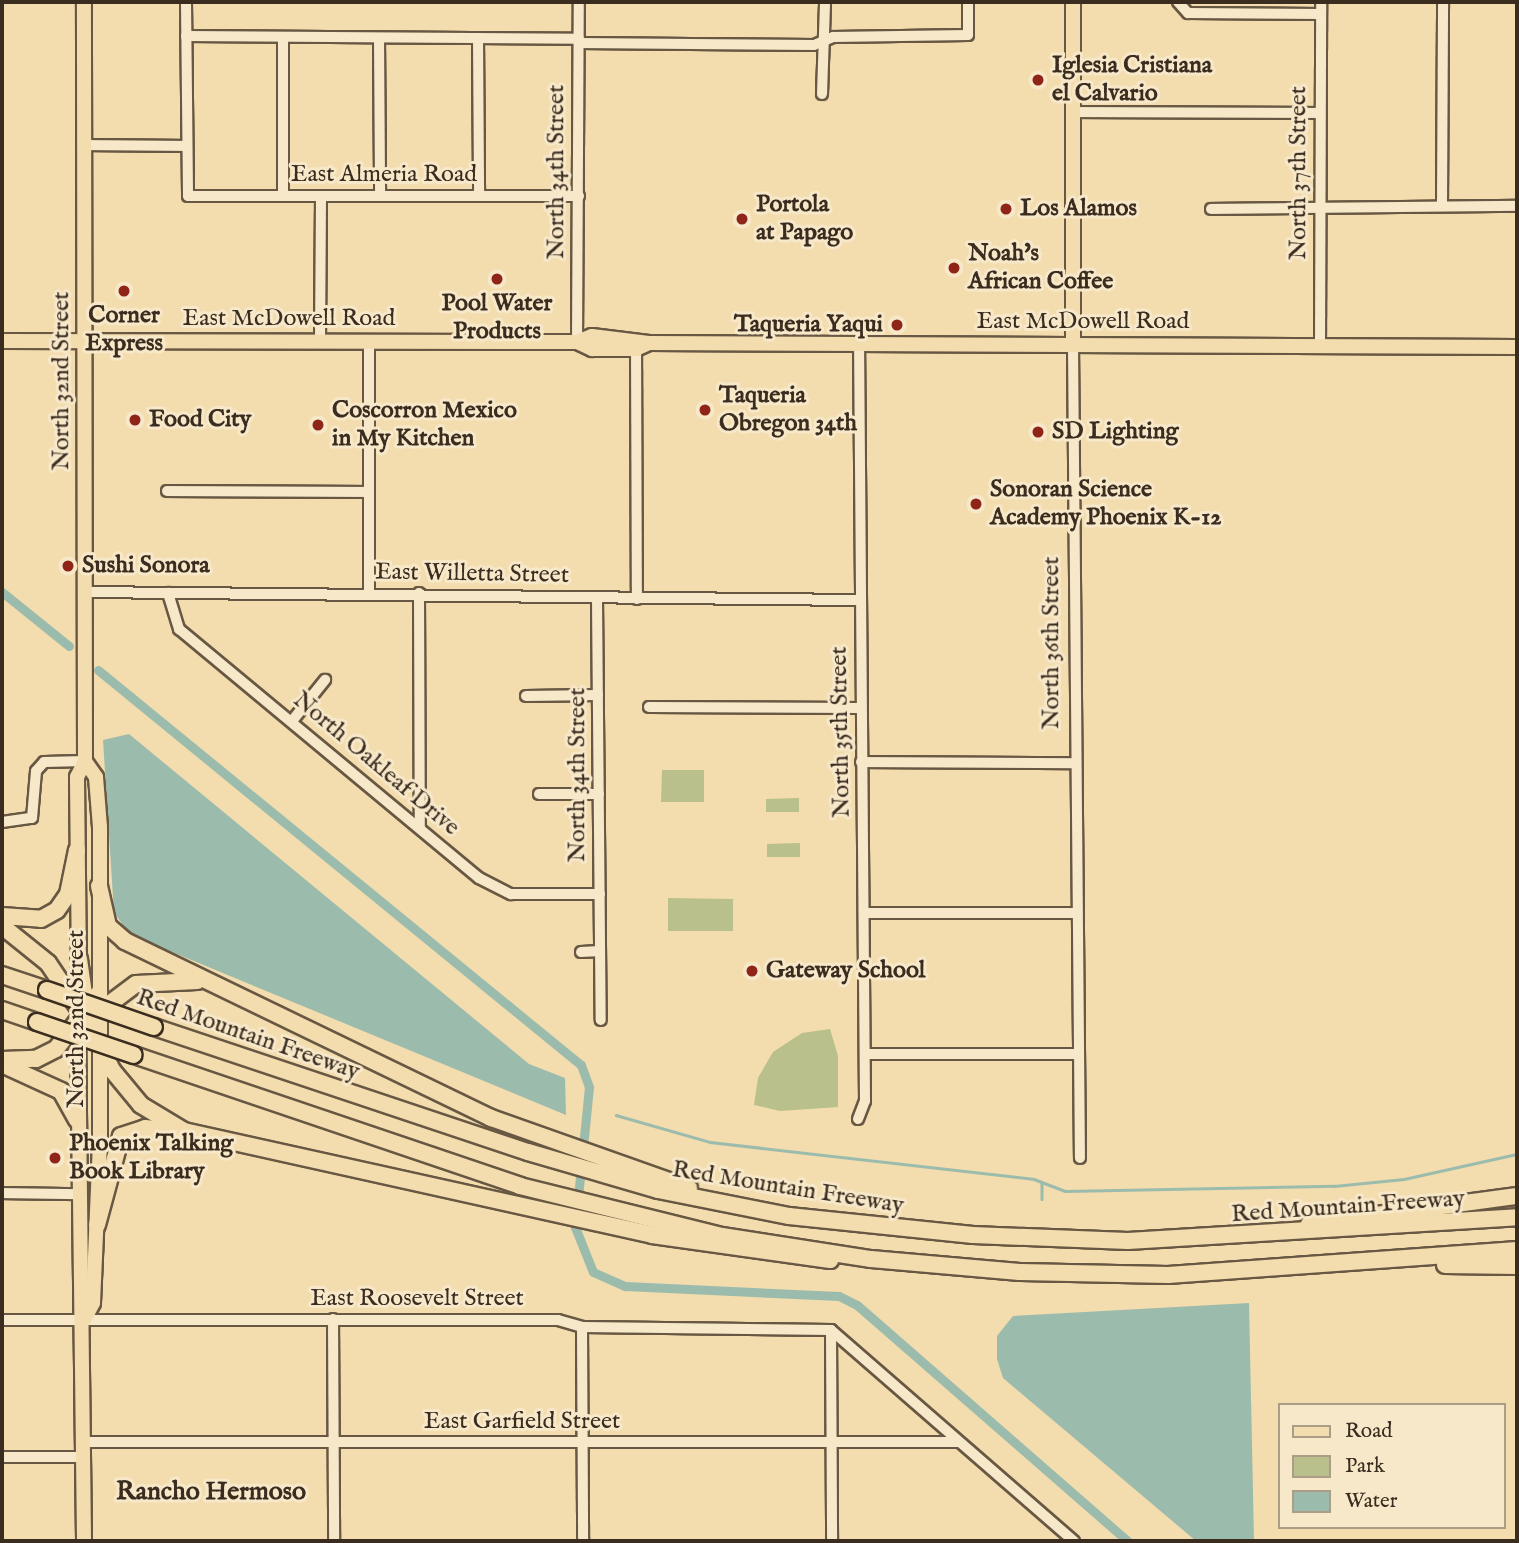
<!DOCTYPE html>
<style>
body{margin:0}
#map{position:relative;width:1519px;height:1543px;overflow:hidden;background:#f3dcae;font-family:"IM FELL English",serif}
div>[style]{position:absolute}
.green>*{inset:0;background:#b9c08b}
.water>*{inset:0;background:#9bbcac}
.stream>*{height:2.5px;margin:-1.25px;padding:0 1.25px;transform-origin:1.25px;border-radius:1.25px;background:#9bbcac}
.canal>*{height:9px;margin:-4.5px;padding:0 4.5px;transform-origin:4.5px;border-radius:4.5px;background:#9bbcac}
.roads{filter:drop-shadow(2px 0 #685843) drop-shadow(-2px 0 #685843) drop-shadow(0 2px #685843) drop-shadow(0 -2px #685843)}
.minor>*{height:10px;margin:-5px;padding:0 5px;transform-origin:5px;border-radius:5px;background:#f7e8ca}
.major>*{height:14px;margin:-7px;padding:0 7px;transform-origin:7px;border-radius:7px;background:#f3dcae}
.highway>*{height:16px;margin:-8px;padding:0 8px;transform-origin:8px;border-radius:8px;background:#f3dcae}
.bridges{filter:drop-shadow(2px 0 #3a2c1f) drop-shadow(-2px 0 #3a2c1f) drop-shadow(0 2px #3a2c1f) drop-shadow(0 -2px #3a2c1f)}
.highway-bridge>*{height:16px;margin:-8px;padding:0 8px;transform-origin:8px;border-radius:8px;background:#f3dcae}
.dots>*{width:19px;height:19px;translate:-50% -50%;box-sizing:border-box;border:4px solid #f7e8ca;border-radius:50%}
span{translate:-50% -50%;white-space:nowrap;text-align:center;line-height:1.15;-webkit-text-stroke:6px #f7e8ca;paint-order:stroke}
.poi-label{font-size:24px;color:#3a2c1f;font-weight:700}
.left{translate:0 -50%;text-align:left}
.right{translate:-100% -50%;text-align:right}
.street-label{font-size:24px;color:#3a2c1f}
.neighbourhood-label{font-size:26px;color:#3a2c1f;font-weight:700}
.frame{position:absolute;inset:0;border:4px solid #3a2c1f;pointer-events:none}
.legend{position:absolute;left:1278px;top:1403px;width:228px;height:126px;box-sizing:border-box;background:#f7e8ca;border:2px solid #ab9d86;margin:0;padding:9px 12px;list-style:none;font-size:21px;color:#3a2c1f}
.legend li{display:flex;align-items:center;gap:14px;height:35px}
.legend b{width:35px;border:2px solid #ab9d86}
</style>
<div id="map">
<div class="green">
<div style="clip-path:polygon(662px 770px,704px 770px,704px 802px,661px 802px)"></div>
<div style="clip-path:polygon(799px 798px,799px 812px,766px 812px,766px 799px)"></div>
<div style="clip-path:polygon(800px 843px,800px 857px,767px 857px,767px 844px)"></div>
<div style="clip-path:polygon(668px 898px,733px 899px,733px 931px,668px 931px)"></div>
<div style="clip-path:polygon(830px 1029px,838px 1056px,838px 1107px,780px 1111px,754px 1105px,758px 1078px,773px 1052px,802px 1033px)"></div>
</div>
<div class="water">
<div style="clip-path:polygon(129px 734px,529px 1064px,565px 1078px,566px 1115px,131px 935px,114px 913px,103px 740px)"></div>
<div style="clip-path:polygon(1249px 1303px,1254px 1541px,1196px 1541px,1003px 1378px,997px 1359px,997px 1336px,1013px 1316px)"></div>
</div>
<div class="stream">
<div style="left:616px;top:1115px;width:98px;rotate:16deg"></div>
<div style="left:710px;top:1142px;width:326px;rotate:6.5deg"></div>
<div style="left:1034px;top:1179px;width:33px;rotate:21deg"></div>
<div style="left:1065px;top:1191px;width:269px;rotate:-1.1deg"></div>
<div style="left:1334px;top:1186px;width:70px;rotate:-5.7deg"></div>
<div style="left:1404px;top:1179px;width:116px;rotate:-12.5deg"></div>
<div style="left:1042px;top:1182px;width:17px;rotate:90deg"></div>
</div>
<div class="canal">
<div style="left:2px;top:592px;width:86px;rotate:38.9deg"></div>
<div style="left:98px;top:670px;width:624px;rotate:39.28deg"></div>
<div style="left:581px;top:1065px;width:23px;rotate:70deg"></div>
<div style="left:589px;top:1087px;width:141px;rotate:95.7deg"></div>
<div style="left:575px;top:1227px;width:48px;rotate:68.2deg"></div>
<div style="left:593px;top:1272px;width:35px;rotate:24deg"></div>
<div style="left:625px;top:1286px;width:214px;rotate:2.7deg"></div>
<div style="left:839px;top:1296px;width:20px;rotate:27deg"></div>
<div style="left:857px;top:1305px;width:359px;rotate:41.1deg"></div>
</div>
<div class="roads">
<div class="minor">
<div style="left:186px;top:2px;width:194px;rotate:89.4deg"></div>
<div style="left:188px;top:196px;width:391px"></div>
<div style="left:1178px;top:2px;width:15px;rotate:48deg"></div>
<div style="left:1188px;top:13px;width:132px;rotate:0.4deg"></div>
<div style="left:186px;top:36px;width:393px;rotate:0.4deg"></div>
<div style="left:379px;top:38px;width:158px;rotate:89.6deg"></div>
<div style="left:478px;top:38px;width:158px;rotate:89.6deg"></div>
<div style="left:579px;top:43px;width:235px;rotate:0.5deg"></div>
<div style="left:814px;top:45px;width:21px;rotate:-23deg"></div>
<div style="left:833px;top:37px;width:135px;rotate:-0.8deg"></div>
<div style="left:968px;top:35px;width:33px;rotate:-90deg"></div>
<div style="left:822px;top:94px;width:92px;rotate:-88.1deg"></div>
<div style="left:1073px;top:112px;width:247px;rotate:0.2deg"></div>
<div style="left:86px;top:145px;width:101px;rotate:0.6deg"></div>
<div style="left:283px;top:196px;width:159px;rotate:-90deg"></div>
<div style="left:1442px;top:206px;width:204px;rotate:-89.7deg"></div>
<div style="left:1211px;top:209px;width:306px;rotate:-0.6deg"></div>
<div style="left:320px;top:342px;width:146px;rotate:-89.6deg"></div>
<div style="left:577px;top:342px;width:340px;rotate:-89.7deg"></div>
<div style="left:636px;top:342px;width:257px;rotate:89.8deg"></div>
<div style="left:1073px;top:345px;width:813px;rotate:89.51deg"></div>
<div style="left:1320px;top:345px;width:343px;rotate:-89.8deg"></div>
<div style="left:167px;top:491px;width:202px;rotate:0.3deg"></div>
<div style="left:83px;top:592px;width:777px;rotate:0.59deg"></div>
<div style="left:168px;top:593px;width:38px;rotate:73deg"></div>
<div style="left:179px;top:629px;width:390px;rotate:39.7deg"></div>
<div style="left:479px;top:878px;width:36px;rotate:27deg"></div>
<div style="left:511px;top:894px;width:89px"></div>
<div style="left:369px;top:593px;width:251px;rotate:-90deg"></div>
<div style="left:419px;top:593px;width:235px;rotate:89.8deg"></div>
<div style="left:597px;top:599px;width:421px;rotate:89.5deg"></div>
<div style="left:526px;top:696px;width:72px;rotate:-0.8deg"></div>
<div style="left:649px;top:707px;width:212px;rotate:0.3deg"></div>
<div style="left:292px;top:721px;width:53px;rotate:-51.2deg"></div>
<div style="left:861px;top:762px;width:215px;rotate:0.3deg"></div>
<div style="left:539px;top:794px;width:60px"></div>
<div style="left:2px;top:822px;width:30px;rotate:-8deg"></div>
<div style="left:32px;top:818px;width:47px;rotate:-85.1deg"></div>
<div style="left:36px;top:771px;width:12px;rotate:-48deg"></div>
<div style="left:44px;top:762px;width:41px;rotate:-1.4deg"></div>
<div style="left:864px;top:913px;width:213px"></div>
<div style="left:581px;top:952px;width:19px;rotate:-3deg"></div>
<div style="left:865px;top:1054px;width:213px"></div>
<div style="left:858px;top:1119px;width:19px;rotate:-69deg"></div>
<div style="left:865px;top:1101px;width:757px;rotate:-90.45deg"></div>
<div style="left:2px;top:1193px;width:76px;rotate:0.8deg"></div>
<div style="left:333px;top:1319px;width:222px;rotate:89.7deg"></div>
<div style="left:2px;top:1320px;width:556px"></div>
<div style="left:558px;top:1320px;width:25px;rotate:16deg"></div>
<div style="left:582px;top:1327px;width:249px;rotate:0.7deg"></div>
<div style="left:831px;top:1330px;width:322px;rotate:41deg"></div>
<div style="left:582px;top:1327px;width:214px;rotate:89.7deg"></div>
<div style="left:831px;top:1330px;width:211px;rotate:89.7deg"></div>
<div style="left:84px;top:1442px;width:875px"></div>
<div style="left:2px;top:1457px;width:82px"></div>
</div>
<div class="major">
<div style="left:1073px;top:2px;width:343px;rotate:90deg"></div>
<div style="left:2px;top:341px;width:575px;rotate:0.1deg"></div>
<div style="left:577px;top:342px;width:16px;rotate:-22deg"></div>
<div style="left:592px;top:336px;width:57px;rotate:7deg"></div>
<div style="left:649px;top:343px;width:868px;rotate:0.26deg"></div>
<div style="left:577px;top:342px;width:17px;rotate:25deg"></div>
<div style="left:592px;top:349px;width:44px"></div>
<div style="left:636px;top:349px;width:14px;rotate:-25deg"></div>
<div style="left:79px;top:970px;width:193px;rotate:-90.6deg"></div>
<div style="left:77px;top:777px;width:18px;rotate:-63deg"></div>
<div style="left:85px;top:761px;width:759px;rotate:-90.08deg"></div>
<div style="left:78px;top:1026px;width:515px;rotate:89.33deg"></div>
<div style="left:84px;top:1320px;width:19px;rotate:-62deg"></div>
<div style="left:93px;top:1303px;width:158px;rotate:-87.5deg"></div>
<div style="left:100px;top:1145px;width:318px;rotate:-90deg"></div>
<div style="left:100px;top:827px;width:50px;rotate:-94.6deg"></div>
<div style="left:96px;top:777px;width:19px;rotate:-125deg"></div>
</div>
<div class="highway">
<div style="left:99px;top:886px;width:41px;rotate:77.3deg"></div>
<div style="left:108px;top:926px;width:23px;rotate:41deg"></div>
<div style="left:125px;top:941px;width:407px;rotate:25.8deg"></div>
<div style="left:491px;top:1118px;width:210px;rotate:19.5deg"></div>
<div style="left:2px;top:916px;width:39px;rotate:4deg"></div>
<div style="left:41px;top:919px;width:18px;rotate:-29deg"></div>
<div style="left:57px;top:910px;width:19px;rotate:-55deg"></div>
<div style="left:68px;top:894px;width:45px;rotate:-78.4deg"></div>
<div style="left:2px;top:926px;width:59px;rotate:38.8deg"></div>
<div style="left:48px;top:963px;width:52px;rotate:56deg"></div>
<div style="left:79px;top:959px;width:64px;rotate:81.9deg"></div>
<div style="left:88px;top:1022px;width:54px;rotate:63.4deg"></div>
<div style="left:112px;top:1070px;width:45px;rotate:50.4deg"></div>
<div style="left:141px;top:1105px;width:50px;rotate:31.2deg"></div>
<div style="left:184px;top:1131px;width:479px;rotate:12.5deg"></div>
<div style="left:652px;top:1235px;width:180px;rotate:8deg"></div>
<div style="left:2px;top:975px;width:47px;rotate:18.4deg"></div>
<div style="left:2px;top:1010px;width:37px;rotate:19deg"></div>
<div style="left:92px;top:1017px;width:55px;rotate:-36.9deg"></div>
<div style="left:136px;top:984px;width:61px;rotate:-2.8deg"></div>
<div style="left:154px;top:1027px;width:394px;rotate:18.5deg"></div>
<div style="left:528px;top:1152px;width:135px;rotate:16.3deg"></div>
<div style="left:658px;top:1190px;width:134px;rotate:11.2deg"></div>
<div style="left:789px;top:1216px;width:185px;rotate:5.9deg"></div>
<div style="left:973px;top:1235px;width:155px;rotate:2.2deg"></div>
<div style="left:1128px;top:1241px;width:390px;rotate:-3.5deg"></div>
<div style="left:134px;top:1055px;width:408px;rotate:18.7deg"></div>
<div style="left:520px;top:1186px;width:208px;rotate:13.9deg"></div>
<div style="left:722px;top:1236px;width:151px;rotate:8.8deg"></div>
<div style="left:871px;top:1259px;width:149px;rotate:5deg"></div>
<div style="left:1019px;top:1272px;width:149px;rotate:1.2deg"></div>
<div style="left:1168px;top:1275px;width:350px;rotate:-4.1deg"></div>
<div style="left:2px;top:1060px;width:34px;rotate:-2deg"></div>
<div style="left:36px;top:1059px;width:22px;rotate:-27deg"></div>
<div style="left:56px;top:1049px;width:71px;rotate:-52.5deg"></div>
<div style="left:4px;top:1065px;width:63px;rotate:24.5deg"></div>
<div style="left:61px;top:1091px;width:33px;rotate:61deg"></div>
<div style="left:1309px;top:1224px;width:210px;rotate:-7.7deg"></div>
<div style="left:97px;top:1225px;width:92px;rotate:-74.9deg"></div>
<div style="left:121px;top:1136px;width:25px;rotate:-18deg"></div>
<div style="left:145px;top:1128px;width:29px;rotate:6deg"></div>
<div style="left:1445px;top:1265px;width:72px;rotate:0.8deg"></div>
</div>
</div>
<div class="bridges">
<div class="highway-bridge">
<div style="left:47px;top:990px;width:113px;rotate:19.1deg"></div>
<div style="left:37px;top:1022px;width:102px;rotate:18.8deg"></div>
</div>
</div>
<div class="dots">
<div style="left:1038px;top:80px;background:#8f2418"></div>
<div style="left:1006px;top:209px;background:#8f2418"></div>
<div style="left:742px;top:219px;background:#8f2418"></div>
<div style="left:954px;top:268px;background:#8f2418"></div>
<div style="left:497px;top:279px;background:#8f2418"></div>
<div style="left:124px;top:291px;background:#8f2418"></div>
<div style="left:897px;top:325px;background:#8f2418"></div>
<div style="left:705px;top:410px;background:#8f2418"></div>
<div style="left:135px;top:420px;background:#8f2418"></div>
<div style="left:318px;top:425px;background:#8f2418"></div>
<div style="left:1038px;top:432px;background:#8f2418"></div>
<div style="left:976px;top:504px;background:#8f2418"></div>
<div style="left:68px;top:566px;background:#8f2418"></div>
<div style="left:752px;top:971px;background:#8f2418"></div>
<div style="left:55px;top:1158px;background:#8f2418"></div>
</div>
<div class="poi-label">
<span class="left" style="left:1052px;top:80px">Iglesia Cristiana<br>el Calvario</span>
<span class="left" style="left:756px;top:219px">Portola<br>at Papago</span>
<span class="left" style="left:1020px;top:209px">Los Alamos</span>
<span class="left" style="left:968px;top:268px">Noah's<br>African Coffee</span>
<span style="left:497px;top:318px">Pool Water<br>Products</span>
<span style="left:124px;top:330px">Corner<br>Express</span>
<span class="right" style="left:883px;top:325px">Taqueria Yaqui</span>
<span class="left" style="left:719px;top:410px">Taqueria<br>Obregon 34th</span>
<span class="left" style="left:332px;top:425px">Coscorron Mexico<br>in My Kitchen</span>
<span class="left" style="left:149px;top:420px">Food City</span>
<span class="left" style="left:1052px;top:432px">SD Lighting</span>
<span class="left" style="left:990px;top:504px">Sonoran Science<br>Academy Phoenix K-12</span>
<span class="left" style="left:82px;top:566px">Sushi Sonora</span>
<span class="left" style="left:766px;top:971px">Gateway School</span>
<span class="left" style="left:69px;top:1158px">Phoenix Talking<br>Book Library</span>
</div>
<div class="street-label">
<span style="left:557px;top:172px;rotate:-90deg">North 34th Street</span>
<span style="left:1299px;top:173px;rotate:-90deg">North 37th Street</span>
<span style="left:384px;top:175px">East Almeria Road</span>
<span style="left:289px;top:319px">East McDowell Road</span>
<span style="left:1083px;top:322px">East McDowell Road</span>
<span style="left:62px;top:381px;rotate:-90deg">North 32nd Street</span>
<span style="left:472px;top:574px;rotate:1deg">East Willetta Street</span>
<span style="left:1052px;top:643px;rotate:-90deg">North 36th Street</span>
<span style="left:841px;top:732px;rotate:-91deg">North 35th Street</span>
<span style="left:376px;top:764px;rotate:40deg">North Oakleaf Drive</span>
<span style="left:578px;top:775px;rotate:-90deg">North 34th Street</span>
<span style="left:77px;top:1019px;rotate:-90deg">North 32nd Street</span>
<span style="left:248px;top:1035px;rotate:19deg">Red Mountain Freeway</span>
<span style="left:788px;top:1188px;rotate:9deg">Red Mountain Freeway</span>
<span style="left:1348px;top:1207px;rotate:-4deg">Red Mountain Freeway</span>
<span style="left:417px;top:1299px">East Roosevelt Street</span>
<span style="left:522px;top:1422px">East Garfield Street</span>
</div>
<div class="neighbourhood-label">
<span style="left:211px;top:1492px">Rancho Hermoso</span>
</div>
<div class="frame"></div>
<ul class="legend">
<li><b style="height:9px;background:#f3dcae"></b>Road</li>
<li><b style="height:19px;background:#b9c08b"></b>Park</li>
<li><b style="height:19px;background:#9bbcac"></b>Water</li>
</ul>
</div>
